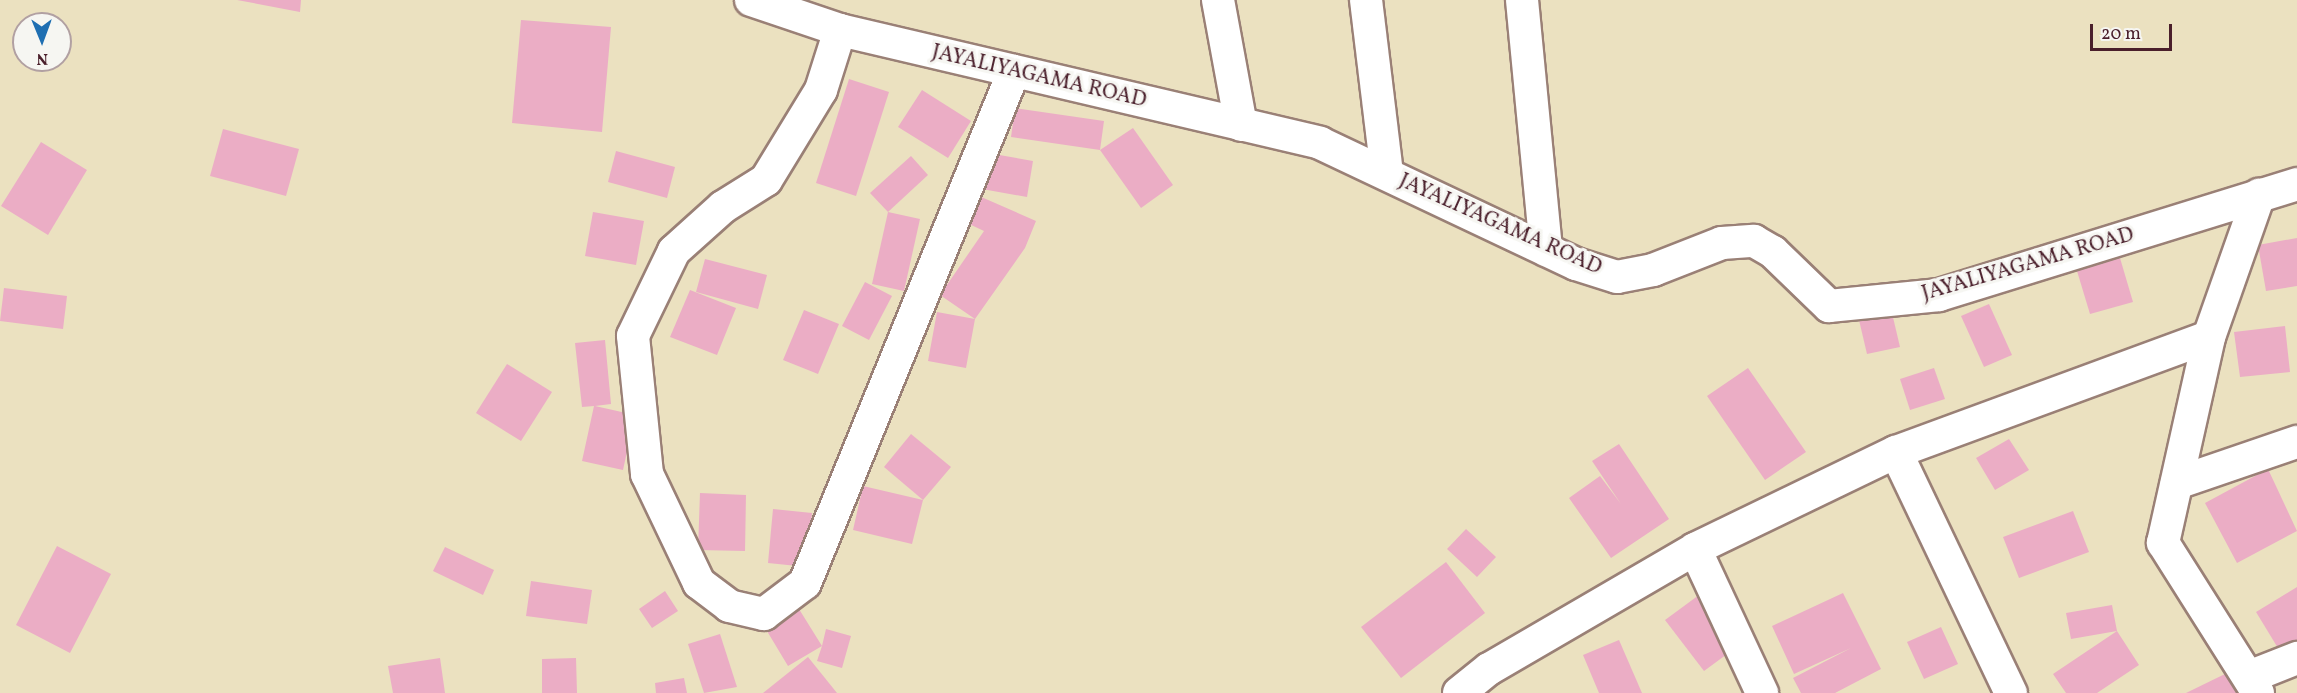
<!DOCTYPE html>
<style>
body{margin:0}
#map{position:relative;width:2297px;height:693px;overflow:hidden;background:#ebe1c0;font-family:Vollkorn,serif}
div>[style]{position:absolute}
.building>*{inset:0;background:#ebadc5}
.roads{filter:drop-shadow(2px 0 #9a8076) drop-shadow(-2px 0 #9a8076) drop-shadow(0 2px #9a8076) drop-shadow(0 -2px #9a8076)}
.street>*{height:32px;margin:-16px;padding:0 16px;transform-origin:16px;border-radius:16px;background:#fff}
span{translate:-50% -50%;white-space:nowrap;text-align:center;line-height:1.15;-webkit-text-stroke:6px #f6f6f2;paint-order:stroke}
.street-label{font-size:21px;color:#4a1f2b}
.north{position:absolute;left:12px;top:12px;width:60px;height:60px;box-sizing:border-box;background:#f6f6f2;border:2px solid #b1a0a2;border-radius:50%;rotate:179deg;font-size:16px;font-weight:700;line-height:24px;text-align:center;color:#4a1f2b}
.north::after{content:'';display:block;margin:auto;width:21px;height:27px;background:#1f6fb2;clip-path:polygon(50% 0,100% 100%,50% 72%,0 100%)}
.scale{position:absolute;left:2090px;top:24px;width:82px;height:27px;box-sizing:border-box;border:3px solid #4a1f2b;border-top:0;padding-left:8px;font-size:18px;line-height:21px;white-space:nowrap;color:#4a1f2b;-webkit-text-stroke:4px #f6f6f2;paint-order:stroke}
</style>
<div id="map">
<div class="building">
<div style="clip-path:polygon(237px 0,301px 0,300px 12px)"></div>
<div style="clip-path:polygon(521px 20px,611px 27px,602px 132px,512px 123px)"></div>
<div style="clip-path:polygon(849px 79px,889px 92px,856px 196px,816px 183px)"></div>
<div style="clip-path:polygon(922px 90px,971px 121px,948px 158px,898px 127px)"></div>
<div style="clip-path:polygon(1015px 108px,1104px 121px,1100px 150px,1011px 137px)"></div>
<div style="clip-path:polygon(1133px 128px,1173px 185px,1141px 208px,1100px 150px)"></div>
<div style="clip-path:polygon(223px 129px,299px 149px,286px 196px,210px 176px)"></div>
<div style="clip-path:polygon(41px 142px,87px 170px,48px 235px,1px 206px)"></div>
<div style="clip-path:polygon(616px 151px,675px 167px,667px 198px,608px 182px)"></div>
<div style="clip-path:polygon(988px 153px,1033px 161px,1027px 197px,982px 189px)"></div>
<div style="clip-path:polygon(911px 156px,928px 175px,888px 212px,870px 193px)"></div>
<div style="clip-path:polygon(979px 196px,1036px 221px,1025px 248px,975px 319px,966px 368px,928px 361px,937px 312px,975px 319px,940px 295px,984px 231px,967px 223px)"></div>
<div style="clip-path:polygon(593px 212px,644px 221px,636px 265px,585px 256px)"></div>
<div style="clip-path:polygon(888px 212px,920px 219px,904px 291px,872px 284px)"></div>
<div style="clip-path:polygon(2297px 238px,2297px 286px,2266px 291px,2258px 245px)"></div>
<div style="clip-path:polygon(2120px 258px,2133px 302px,2090px 314px,2077px 271px)"></div>
<div style="clip-path:polygon(705px 259px,767px 275px,758px 309px,696px 292px)"></div>
<div style="clip-path:polygon(865px 282px,892px 296px,869px 340px,842px 326px)"></div>
<div style="clip-path:polygon(4px 288px,67px 296px,63px 329px,0 321px)"></div>
<div style="clip-path:polygon(690px 290px,736px 308px,717px 355px,670px 337px)"></div>
<div style="clip-path:polygon(1989px 304px,2012px 355px,1984px 367px,1961px 316px)"></div>
<div style="clip-path:polygon(804px 310px,839px 324px,818px 374px,783px 360px)"></div>
<div style="clip-path:polygon(1892px 313px,1900px 347px,1867px 354px,1859px 320px)"></div>
<div style="clip-path:polygon(2285px 326px,2290px 372px,2240px 377px,2234px 332px)"></div>
<div style="clip-path:polygon(605px 340px,611px 404px,595px 406px,635px 415px,623px 470px,582px 461px,594px 406px,582px 407px,575px 343px)"></div>
<div style="clip-path:polygon(507px 364px,552px 392px,521px 441px,476px 413px)"></div>
<div style="clip-path:polygon(1748px 368px,1806px 452px,1765px 480px,1707px 396px)"></div>
<div style="clip-path:polygon(1934px 368px,1945px 399px,1910px 410px,1900px 379px)"></div>
<div style="clip-path:polygon(911px 434px,951px 467px,923px 500px,884px 467px)"></div>
<div style="clip-path:polygon(2009px 439px,2029px 470px,1995px 490px,1976px 458px)"></div>
<div style="clip-path:polygon(1619px 444px,1669px 519px,1611px 558px,1569px 498px,1600px 476px,1621px 504px,1592px 461px)"></div>
<div style="clip-path:polygon(2268px 469px,2297px 531px,2237px 563px,2205px 503px)"></div>
<div style="clip-path:polygon(863px 486px,923px 500px,912px 544px,853px 530px)"></div>
<div style="clip-path:polygon(700px 493px,746px 495px,745px 551px,698px 550px)"></div>
<div style="clip-path:polygon(773px 509px,812px 513px,807px 567px,768px 563px)"></div>
<div style="clip-path:polygon(2073px 511px,2089px 552px,2019px 578px,2003px 537px)"></div>
<div style="clip-path:polygon(1466px 529px,1496px 557px,1477px 577px,1447px 549px)"></div>
<div style="clip-path:polygon(57px 546px,111px 574px,70px 653px,16px 625px)"></div>
<div style="clip-path:polygon(445px 547px,494px 570px,483px 595px,433px 571px)"></div>
<div style="clip-path:polygon(1446px 562px,1485px 613px,1401px 678px,1361px 627px)"></div>
<div style="clip-path:polygon(531px 581px,592px 590px,587px 624px,526px 616px)"></div>
<div style="clip-path:polygon(2297px 587px,2297px 643px,2281px 653px,2256px 612px)"></div>
<div style="clip-path:polygon(665px 591px,678px 611px,652px 628px,639px 609px)"></div>
<div style="clip-path:polygon(1843px 593px,1881px 669px,1835px 693px,1801px 693px,1793px 678px,1851px 648px,1794px 674px,1772px 626px)"></div>
<div style="clip-path:polygon(1699px 595px,1738px 646px,1704px 671px,1665px 620px)"></div>
<div style="clip-path:polygon(794px 601px,822px 646px,826px 629px,851px 636px,842px 668px,817px 661px,822px 646px,788px 666px,761px 621px)"></div>
<div style="clip-path:polygon(2112px 605px,2117px 631px,2139px 665px,2097px 693px,2066px 693px,2053px 674px,2117px 631px,2071px 639px,2066px 613px)"></div>
<div style="clip-path:polygon(1941px 627px,1958px 664px,1924px 679px,1907px 642px)"></div>
<div style="clip-path:polygon(720px 634px,737px 687px,704px 693px,688px 644px)"></div>
<div style="clip-path:polygon(1619px 640px,1642px 693px,1599px 693px,1583px 655px)"></div>
<div style="clip-path:polygon(808px 657px,837px 693px,763px 693px)"></div>
<div style="clip-path:polygon(440px 658px,445px 693px,393px 693px,388px 666px)"></div>
<div style="clip-path:polygon(576px 658px,577px 693px,542px 693px,542px 659px)"></div>
<div style="clip-path:polygon(2227px 673px,2237px 693px,2186px 693px)"></div>
<div style="clip-path:polygon(684px 678px,687px 693px,656px 693px,655px 683px)"></div>
</div>
<div class="roads">
<div class="street">
<div style="left:751px;top:0;width:94px;rotate:18.6deg"></div>
<div style="left:840px;top:30px;width:493px;rotate:13.2deg"></div>
<div style="left:1320px;top:143px;width:283px;rotate:25.3deg"></div>
<div style="left:1576px;top:264px;width:43px;rotate:17.6deg"></div>
<div style="left:1617px;top:277px;width:37px;rotate:-11deg"></div>
<div style="left:1653px;top:270px;width:74px;rotate:-21.4deg"></div>
<div style="left:1722px;top:243px;width:32px;rotate:-4deg"></div>
<div style="left:1754px;top:241px;width:22px;rotate:30deg"></div>
<div style="left:1773px;top:252px;width:78px;rotate:44deg"></div>
<div style="left:1829px;top:306px;width:111px;rotate:-5.7deg"></div>
<div style="left:1939px;top:295px;width:375px;rotate:-17.2deg"></div>
<div style="left:1218px;top:0;width:127px;rotate:79.6deg"></div>
<div style="left:1366px;top:0;width:175px;rotate:83.1deg"></div>
<div style="left:1522px;top:0;width:251px;rotate:84.5deg"></div>
<div style="left:840px;top:30px;width:63px;rotate:107.6deg"></div>
<div style="left:821px;top:90px;width:105px;rotate:121.4deg"></div>
<div style="left:766px;top:180px;width:51px;rotate:147.9deg"></div>
<div style="left:723px;top:207px;width:66px;rotate:138.1deg"></div>
<div style="left:674px;top:251px;width:94px;rotate:115.8deg"></div>
<div style="left:633px;top:336px;width:139px;rotate:84.2deg"></div>
<div style="left:647px;top:474px;width:121px;rotate:64.5deg"></div>
<div style="left:699px;top:583px;width:38px;rotate:37deg"></div>
<div style="left:729px;top:606px;width:36px;rotate:13deg"></div>
<div style="left:764px;top:614px;width:51px;rotate:-37.1deg"></div>
<div style="left:805px;top:583px;width:553px;rotate:-67.79deg"></div>
<div style="left:1896px;top:452px;width:267px;rotate:64.5deg"></div>
<div style="left:2177px;top:483px;width:127px;rotate:-18.9deg"></div>
<div style="left:1695px;top:549px;width:159px;rotate:65deg"></div>
<div style="left:2249px;top:677px;width:52px;rotate:-21.6deg"></div>
<div style="left:1459px;top:693px;width:38px;rotate:-39deg"></div>
<div style="left:1489px;top:669px;width:238px;rotate:-30.2deg"></div>
<div style="left:1695px;top:549px;width:223px;rotate:-25.8deg"></div>
<div style="left:1896px;top:452px;width:333px;rotate:-20.2deg"></div>
<div style="left:2258px;top:693px;width:178px;rotate:-122.3deg"></div>
<div style="left:2163px;top:543px;width:211px;rotate:-77.4deg"></div>
<div style="left:2209px;top:337px;width:151px;rotate:-70.6deg"></div>
</div>
</div>
<div class="street-label">
<span style="left:1039px;top:77px;rotate:13deg">JAYALIYAGAMA ROAD</span>
<span style="left:1500px;top:225px;rotate:24deg">JAYALIYAGAMA ROAD</span>
<span style="left:2028px;top:265px;rotate:-16deg">JAYALIYAGAMA ROAD</span>
</div>
<div class="north">N</div>
<div class="scale">20 m</div>
</div>
